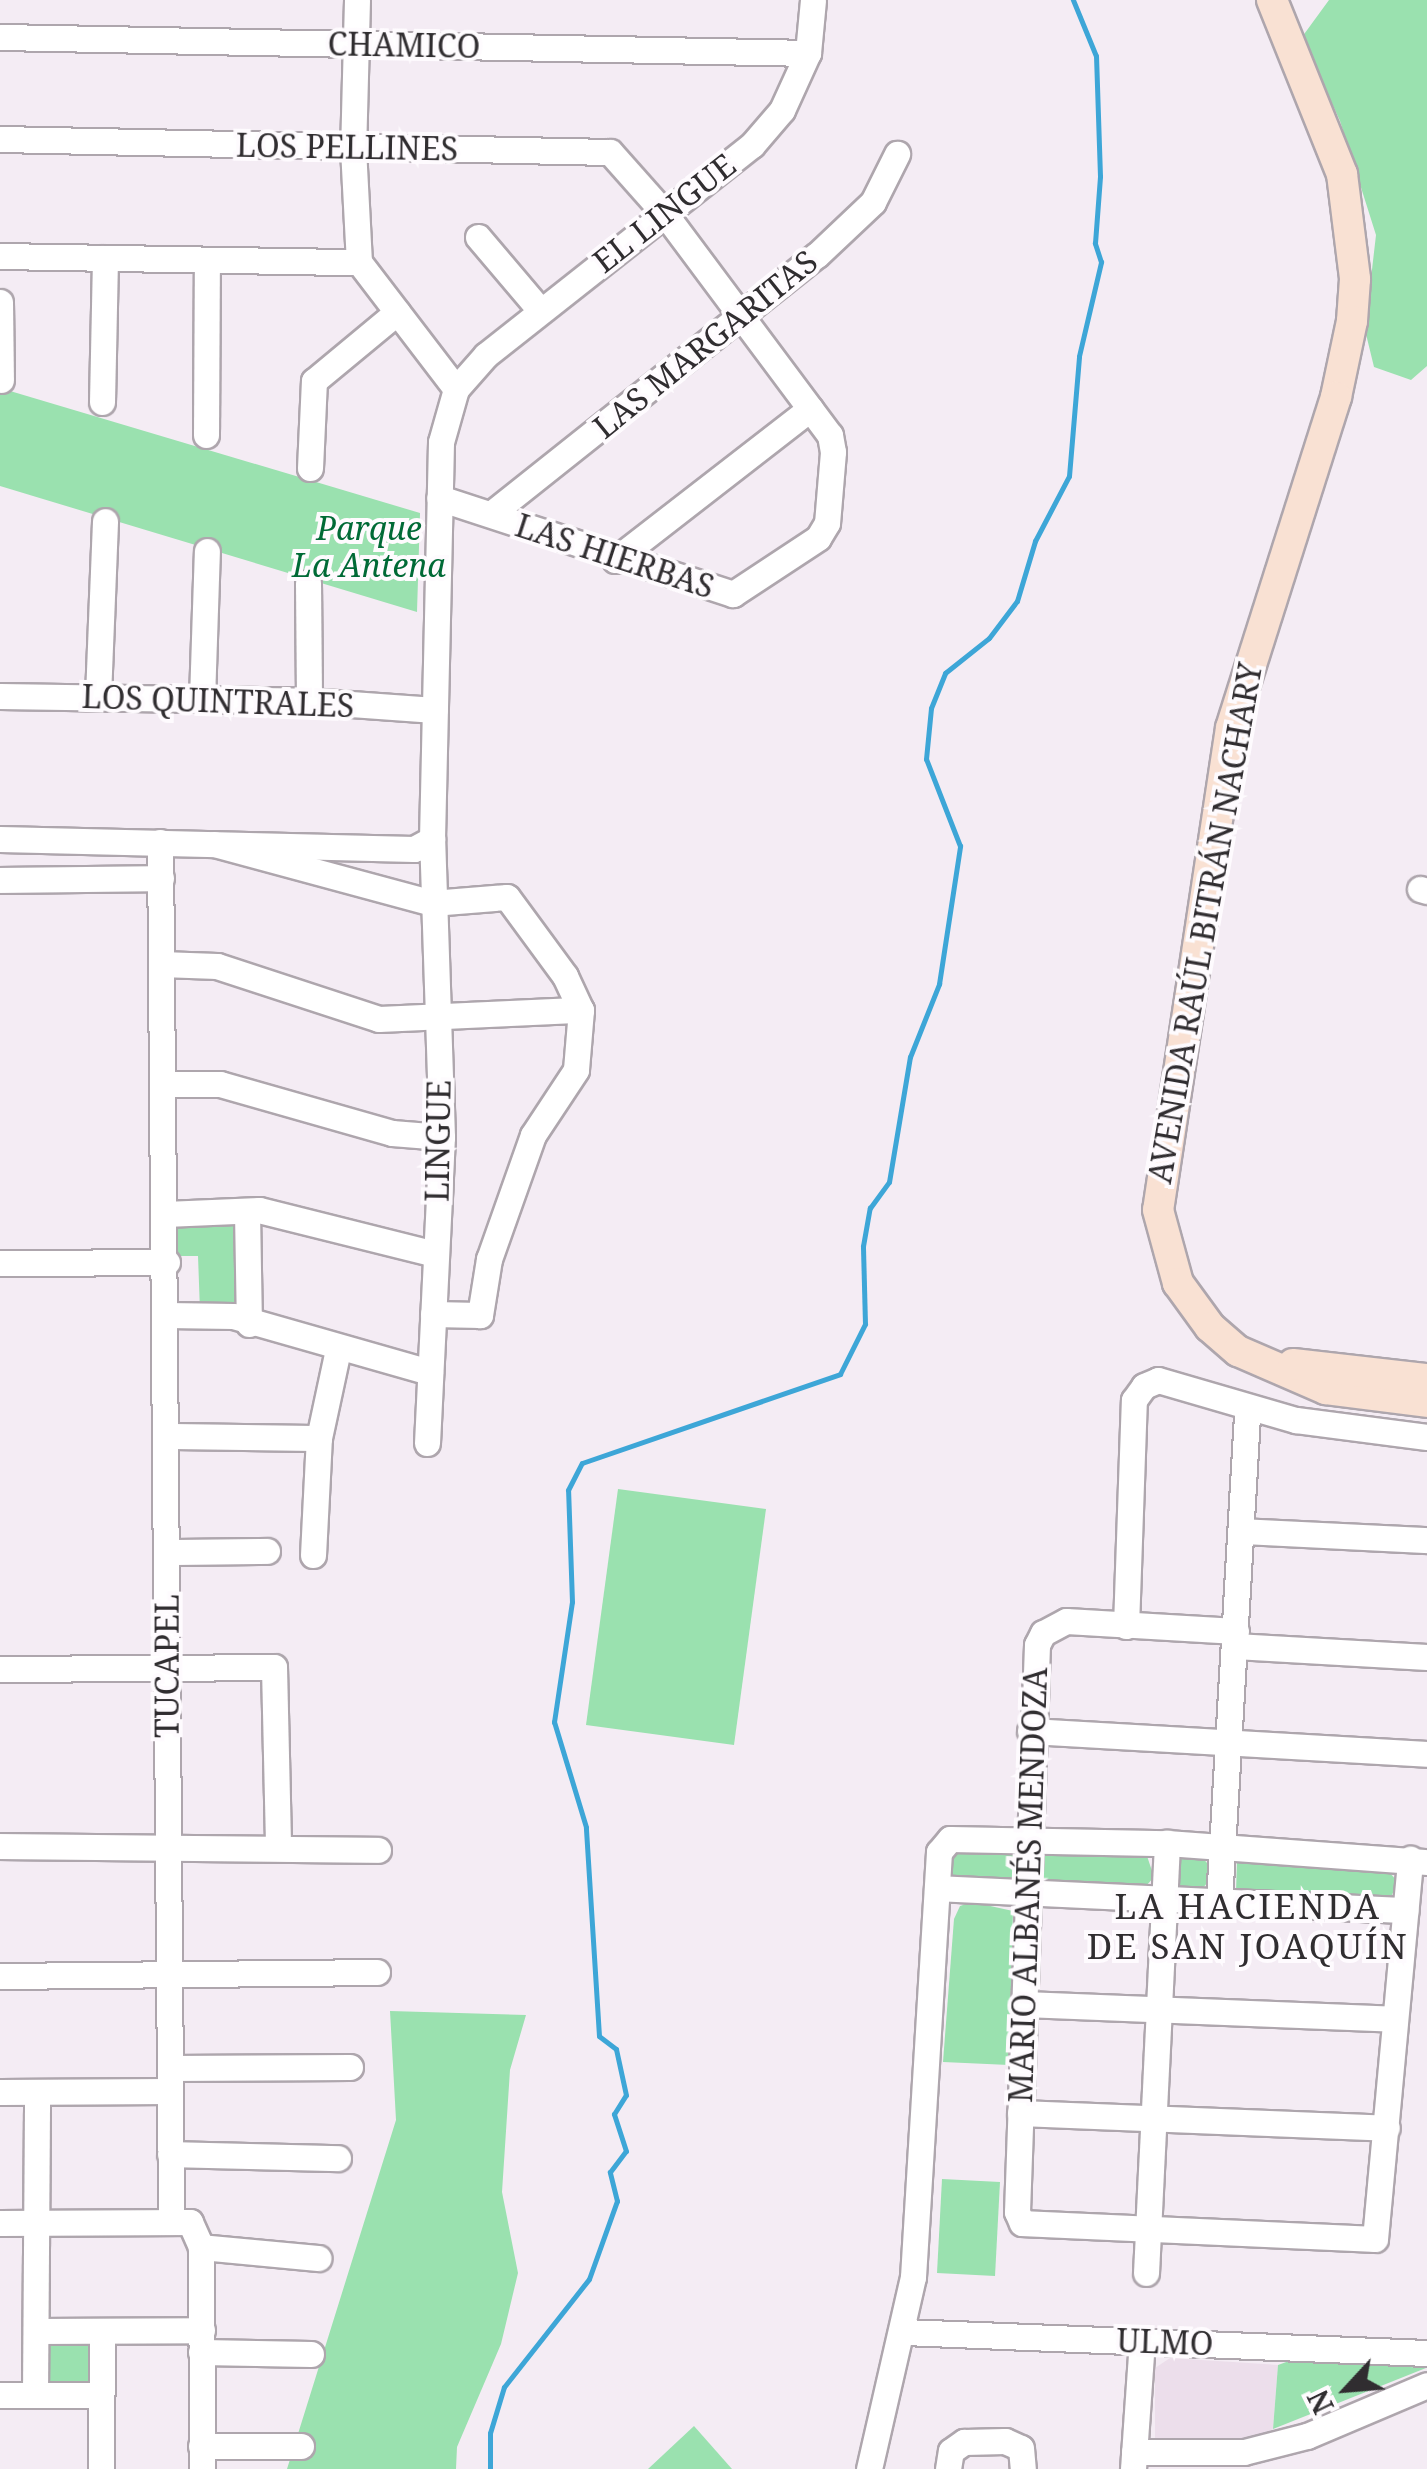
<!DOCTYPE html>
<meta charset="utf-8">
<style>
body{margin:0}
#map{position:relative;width:1427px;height:2469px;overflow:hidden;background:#f4ecf4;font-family:"Noto Serif",serif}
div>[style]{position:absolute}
.built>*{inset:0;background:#ecdeeb}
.green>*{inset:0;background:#9ae1af}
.round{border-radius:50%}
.stream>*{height:5px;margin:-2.5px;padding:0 2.5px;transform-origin:2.5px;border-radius:2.5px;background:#3da6d7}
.roads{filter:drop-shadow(2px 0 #aea6ad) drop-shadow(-2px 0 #aea6ad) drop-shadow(0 2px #aea6ad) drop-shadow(0 -2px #aea6ad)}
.minor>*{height:25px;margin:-12.5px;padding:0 12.5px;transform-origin:12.5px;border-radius:12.5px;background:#fff}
.major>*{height:30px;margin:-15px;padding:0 15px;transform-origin:15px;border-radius:15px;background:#f9e1d3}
span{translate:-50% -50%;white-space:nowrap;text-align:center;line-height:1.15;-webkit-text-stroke:8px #fefbfe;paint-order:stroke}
.street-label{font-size:32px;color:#302d30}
.park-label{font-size:32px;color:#006a36;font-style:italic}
.neighbourhood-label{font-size:35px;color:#302d30;letter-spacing:2.5px}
.north{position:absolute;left:1297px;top:2339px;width:100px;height:100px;-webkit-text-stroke:8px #fefbfe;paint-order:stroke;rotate:244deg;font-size:28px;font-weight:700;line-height:40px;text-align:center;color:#302d30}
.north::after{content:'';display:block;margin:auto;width:35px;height:45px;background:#302d30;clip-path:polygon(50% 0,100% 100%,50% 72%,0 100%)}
</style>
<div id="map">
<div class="built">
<div style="clip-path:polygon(1170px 2358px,1278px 2365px,1273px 2429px,1250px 2442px,1155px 2440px,1155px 2368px)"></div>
</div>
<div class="green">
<div style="clip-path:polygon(1329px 0,1427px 0,1427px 366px,1411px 380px,1374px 367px,1365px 330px,1376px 235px,1340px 121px,1302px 37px)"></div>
<div style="clip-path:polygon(0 388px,420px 513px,417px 612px,0 486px)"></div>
<div style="clip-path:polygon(238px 1223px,241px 1309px,200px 1311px,198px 1256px,177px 1256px,176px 1225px)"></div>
<div style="clip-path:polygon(618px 1489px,766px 1509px,734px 1745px,586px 1725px)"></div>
<div style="clip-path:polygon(950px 1849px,1014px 1850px,1018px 1870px,1010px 1880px,960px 1880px,948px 1876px)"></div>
<div style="clip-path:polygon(1039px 1849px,1146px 1853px,1154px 1877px,1146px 1886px,1041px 1882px)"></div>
<div class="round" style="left:1174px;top:1855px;width:36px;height:36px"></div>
<div style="clip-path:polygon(1237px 1861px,1389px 1872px,1398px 1882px,1390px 1899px,1236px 1892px)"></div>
<div style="clip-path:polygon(972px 1902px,1013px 1911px,1009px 2065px,943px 2062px,954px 1919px,960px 1906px)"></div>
<div style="clip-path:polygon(390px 2011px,526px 2015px,510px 2070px,502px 2192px,518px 2273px,501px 2344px,457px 2447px,456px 2469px,287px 2469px,396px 2120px)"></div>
<div style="clip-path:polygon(942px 2179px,1000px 2182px,995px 2276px,937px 2273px)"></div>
<div style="clip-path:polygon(42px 2340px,96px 2341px,95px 2387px,41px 2386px)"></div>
<div style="clip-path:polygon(1289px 2361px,1362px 2364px,1426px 2368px,1273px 2429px,1278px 2365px)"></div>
<div style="clip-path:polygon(694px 2426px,732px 2469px,648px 2469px)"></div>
</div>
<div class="stream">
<div style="left:490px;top:2469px;width:36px;rotate:-90deg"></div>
<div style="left:490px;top:2433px;width:48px;rotate:-73.1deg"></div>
<div style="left:504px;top:2387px;width:137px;rotate:-51.8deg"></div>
<div style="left:589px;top:2279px;width:83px;rotate:-70.3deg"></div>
<div style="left:617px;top:2201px;width:30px;rotate:-104deg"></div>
<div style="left:610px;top:2172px;width:26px;rotate:-53deg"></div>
<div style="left:626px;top:2151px;width:39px;rotate:-108deg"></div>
<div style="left:614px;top:2114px;width:22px;rotate:-58deg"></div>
<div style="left:626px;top:2095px;width:47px;rotate:-102.3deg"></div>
<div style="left:616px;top:2049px;width:21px;rotate:-143deg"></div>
<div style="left:599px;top:2036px;width:209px;rotate:-93.6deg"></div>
<div style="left:586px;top:1827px;width:110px;rotate:-106.9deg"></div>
<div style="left:554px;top:1722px;width:121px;rotate:-81.5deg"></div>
<div style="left:572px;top:1602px;width:112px;rotate:-92deg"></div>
<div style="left:568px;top:1490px;width:30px;rotate:-63deg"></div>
<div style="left:582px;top:1463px;width:273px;rotate:-19deg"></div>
<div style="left:840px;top:1374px;width:56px;rotate:-63.4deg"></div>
<div style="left:865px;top:1324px;width:78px;rotate:-91.5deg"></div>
<div style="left:863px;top:1246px;width:39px;rotate:-80deg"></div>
<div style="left:870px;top:1208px;width:32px;rotate:-54deg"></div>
<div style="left:889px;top:1182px;width:127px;rotate:-80.5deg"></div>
<div style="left:910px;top:1057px;width:79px;rotate:-68.3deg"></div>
<div style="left:939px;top:984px;width:140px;rotate:-81.3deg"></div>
<div style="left:960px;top:846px;width:93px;rotate:-111.3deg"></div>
<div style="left:926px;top:759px;width:51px;rotate:-84.4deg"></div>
<div style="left:931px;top:708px;width:38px;rotate:-68deg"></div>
<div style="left:945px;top:673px;width:56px;rotate:-38.5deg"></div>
<div style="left:989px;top:638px;width:46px;rotate:-52.9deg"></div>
<div style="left:1017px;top:601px;width:63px;rotate:-73.3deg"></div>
<div style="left:1035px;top:541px;width:73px;rotate:-62.4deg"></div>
<div style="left:1069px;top:476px;width:120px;rotate:-85.2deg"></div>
<div style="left:1079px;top:356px;width:97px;rotate:-76.8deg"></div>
<div style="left:1101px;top:262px;width:20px;rotate:-108deg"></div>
<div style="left:1095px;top:243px;width:67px;rotate:-85.7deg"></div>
<div style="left:1100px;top:176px;width:120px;rotate:-91.9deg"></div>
<div style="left:1096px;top:56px;width:61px;rotate:-112.3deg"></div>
</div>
<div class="roads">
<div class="minor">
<div style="left:357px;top:0;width:148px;rotate:91.5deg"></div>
<div style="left:353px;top:148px;width:114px;rotate:87deg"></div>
<div style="left:359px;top:262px;width:160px;rotate:52.6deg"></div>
<div style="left:0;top:37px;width:808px;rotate:1.13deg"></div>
<div style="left:0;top:139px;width:610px;rotate:1.22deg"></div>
<div style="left:610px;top:152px;width:83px;rotate:48.4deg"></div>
<div style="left:665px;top:214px;width:276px;rotate:53.3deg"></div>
<div style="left:830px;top:435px;width:17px;rotate:80deg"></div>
<div style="left:833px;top:452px;width:71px;rotate:94.8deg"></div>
<div style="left:827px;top:523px;width:17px;rotate:121deg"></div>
<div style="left:818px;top:538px;width:102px;rotate:146.6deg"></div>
<div style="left:733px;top:594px;width:309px;rotate:-161.9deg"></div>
<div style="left:478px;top:237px;width:96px;rotate:49.7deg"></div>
<div style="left:0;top:256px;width:359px;rotate:1deg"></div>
<div style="left:0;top:302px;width:78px;rotate:89.3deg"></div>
<div style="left:102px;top:402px;width:144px;rotate:-88.8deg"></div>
<div style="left:206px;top:435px;width:175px;rotate:-89.7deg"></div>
<div style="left:310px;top:468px;width:87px;rotate:-87.4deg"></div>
<div style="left:314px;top:381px;width:108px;rotate:-39.7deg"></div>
<div style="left:491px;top:514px;width:416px;rotate:-38.5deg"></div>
<div style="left:817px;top:255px;width:77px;rotate:-43.4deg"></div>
<div style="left:873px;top:202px;width:54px;rotate:-63.4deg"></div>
<div style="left:615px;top:560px;width:247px;rotate:-37.8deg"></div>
<div style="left:308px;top:583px;width:118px;rotate:89.5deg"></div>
<div style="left:0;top:696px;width:309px;rotate:0.9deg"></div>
<div style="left:309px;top:701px;width:126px;rotate:4.1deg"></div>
<div style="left:98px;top:696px;width:175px;rotate:-87.7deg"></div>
<div style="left:202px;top:699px;width:148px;rotate:-88.1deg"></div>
<div style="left:0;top:839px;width:414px;rotate:1.4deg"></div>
<div style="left:414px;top:849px;width:21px;rotate:-29deg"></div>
<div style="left:160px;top:842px;width:1379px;rotate:89.54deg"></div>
<div style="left:214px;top:844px;width:226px;rotate:15.1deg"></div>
<div style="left:432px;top:903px;width:75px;rotate:-4.6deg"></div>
<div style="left:507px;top:897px;width:98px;rotate:53.7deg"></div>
<div style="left:565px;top:976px;width:38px;rotate:65deg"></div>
<div style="left:581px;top:1010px;width:60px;rotate:94.8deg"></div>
<div style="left:576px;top:1070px;width:78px;rotate:123.5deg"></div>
<div style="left:533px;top:1135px;width:132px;rotate:109.5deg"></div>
<div style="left:489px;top:1259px;width:57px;rotate:99.1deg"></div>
<div style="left:480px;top:1315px;width:47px;rotate:-178.8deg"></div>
<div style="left:0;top:880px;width:161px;rotate:-0.7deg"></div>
<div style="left:1420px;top:889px;width:7px;rotate:16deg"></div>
<div style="left:161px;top:964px;width:56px;rotate:2deg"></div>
<div style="left:217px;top:966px;width:170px;rotate:18.1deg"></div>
<div style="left:379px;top:1019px;width:202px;rotate:-2.6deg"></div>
<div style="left:162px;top:1084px;width:58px"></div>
<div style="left:220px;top:1084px;width:179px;rotate:15.9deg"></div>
<div style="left:392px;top:1133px;width:50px;rotate:4.6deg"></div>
<div style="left:247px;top:1212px;width:112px;rotate:89deg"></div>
<div style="left:165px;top:1214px;width:94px;rotate:-2.4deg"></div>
<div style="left:259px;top:1210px;width:182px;rotate:14deg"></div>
<div style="left:0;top:1263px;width:167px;rotate:-0.3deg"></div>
<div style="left:167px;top:1315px;width:66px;rotate:0.9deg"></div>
<div style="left:233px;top:1316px;width:205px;rotate:15.9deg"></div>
<div style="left:168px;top:1436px;width:151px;rotate:0.8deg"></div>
<div style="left:427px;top:1443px;width:306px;rotate:-87.2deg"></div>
<div style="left:442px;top:1137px;width:298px;rotate:-91.9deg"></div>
<div style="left:432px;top:839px;width:397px;rotate:-88.7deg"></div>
<div style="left:441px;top:442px;width:55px;rotate:-74.2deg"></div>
<div style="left:456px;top:389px;width:45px;rotate:-48.6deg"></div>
<div style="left:486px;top:355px;width:339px;rotate:-38.3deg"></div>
<div style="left:752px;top:145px;width:46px;rotate:-49.4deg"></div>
<div style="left:782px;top:110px;width:63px;rotate:-65.5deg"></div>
<div style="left:808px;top:53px;width:53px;rotate:-84.6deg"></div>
<div style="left:1241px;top:1531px;width:186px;rotate:2.8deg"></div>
<div style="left:167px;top:1552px;width:100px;rotate:-0.6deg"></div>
<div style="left:313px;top:1555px;width:117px;rotate:-87.1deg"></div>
<div style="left:319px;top:1438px;width:91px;rotate:-77.9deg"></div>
<div style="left:1126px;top:1626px;width:226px;rotate:-88deg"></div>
<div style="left:1134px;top:1400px;width:17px;rotate:-54deg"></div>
<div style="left:1144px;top:1386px;width:15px;rotate:-23deg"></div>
<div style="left:1158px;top:1380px;width:144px;rotate:16.2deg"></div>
<div style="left:1296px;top:1420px;width:132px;rotate:7.4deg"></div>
<div style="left:1236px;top:1631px;width:170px;rotate:-176.6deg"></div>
<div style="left:1066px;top:1621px;width:26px;rotate:152deg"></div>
<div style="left:1043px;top:1633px;width:13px;rotate:117deg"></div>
<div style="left:1037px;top:1645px;width:567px;rotate:92.02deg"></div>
<div style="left:1017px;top:2212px;width:12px;rotate:66deg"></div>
<div style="left:1022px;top:2223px;width:353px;rotate:2.6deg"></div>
<div style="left:1375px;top:2239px;width:382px;rotate:-84.7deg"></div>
<div style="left:1235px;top:1646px;width:192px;rotate:3.3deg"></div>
<div style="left:0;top:1669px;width:274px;rotate:-0.4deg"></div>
<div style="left:274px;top:1667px;width:179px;rotate:88.7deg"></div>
<div style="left:1030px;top:1731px;width:398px;rotate:3.3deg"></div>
<div style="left:0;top:1846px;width:378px;rotate:0.6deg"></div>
<div style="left:937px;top:1888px;width:469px;rotate:2.7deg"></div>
<div style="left:1219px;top:1901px;width:494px;rotate:-86.7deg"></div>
<div style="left:0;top:1976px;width:377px;rotate:-0.6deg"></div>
<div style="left:1024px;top:2004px;width:370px;rotate:2.3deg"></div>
<div style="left:170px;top:2068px;width:180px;rotate:-0.3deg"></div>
<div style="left:0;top:2092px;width:170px;rotate:-0.3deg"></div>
<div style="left:1020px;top:2113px;width:367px;rotate:2.3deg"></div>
<div style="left:170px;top:2154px;width:168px;rotate:1.4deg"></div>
<div style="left:0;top:2223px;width:190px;rotate:-0.3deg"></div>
<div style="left:190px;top:2222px;width:27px;rotate:66deg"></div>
<div style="left:201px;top:2247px;width:222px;rotate:89.7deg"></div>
<div style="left:201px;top:2247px;width:118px;rotate:5.4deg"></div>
<div style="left:1146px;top:2273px;width:431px;rotate:-87.2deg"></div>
<div style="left:36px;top:2331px;width:166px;rotate:-0.3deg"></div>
<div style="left:904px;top:2332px;width:523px;rotate:2.3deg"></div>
<div style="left:201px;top:2352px;width:110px;rotate:1deg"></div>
<div style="left:35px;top:2394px;width:301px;rotate:-89.6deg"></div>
<div style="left:0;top:2395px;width:101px"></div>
<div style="left:201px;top:2446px;width:100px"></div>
<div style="left:1134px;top:2452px;width:110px"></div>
<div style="left:1244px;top:2452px;width:65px;rotate:-14.3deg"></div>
<div style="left:1307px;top:2436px;width:130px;rotate:-23deg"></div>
<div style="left:101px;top:2469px;width:138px;rotate:-89.6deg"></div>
<div style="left:869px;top:2469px;width:197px;rotate:-77.1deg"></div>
<div style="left:913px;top:2277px;width:426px;rotate:-86.5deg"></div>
<div style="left:939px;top:1852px;width:17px;rotate:-50deg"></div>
<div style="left:950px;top:1839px;width:217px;rotate:1.1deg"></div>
<div style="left:1167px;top:1843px;width:261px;rotate:4.2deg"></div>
<div style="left:948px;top:2469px;width:18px;rotate:-81deg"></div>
<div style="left:951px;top:2451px;width:16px;rotate:-35deg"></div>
<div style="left:964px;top:2442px;width:41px;rotate:-1.4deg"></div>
<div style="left:1005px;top:2441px;width:17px;rotate:24deg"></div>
<div style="left:1021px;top:2448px;width:21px;rotate:85deg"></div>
<div style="left:1133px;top:2469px;width:128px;rotate:-86deg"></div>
</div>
<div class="major">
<div style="left:1272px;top:0;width:188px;rotate:68.1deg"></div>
<div style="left:1342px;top:174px;width:106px;rotate:82.9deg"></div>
<div style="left:1355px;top:279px;width:42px;rotate:94.1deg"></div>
<div style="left:1352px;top:321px;width:78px;rotate:101.9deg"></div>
<div style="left:1336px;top:397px;width:347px;rotate:107.6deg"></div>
<div style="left:1231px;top:728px;width:487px;rotate:98.6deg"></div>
<div style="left:1158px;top:1210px;width:76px;rotate:74.7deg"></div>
<div style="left:1178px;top:1283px;width:54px;rotate:54deg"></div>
<div style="left:1210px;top:1327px;width:37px;rotate:41deg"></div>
<div style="left:1238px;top:1351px;width:96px;rotate:23.4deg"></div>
<div style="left:1326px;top:1389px;width:102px;rotate:7.3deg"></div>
<div style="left:1293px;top:1364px;width:135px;rotate:6.4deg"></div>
</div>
</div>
<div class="street-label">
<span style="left:404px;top:45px;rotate:1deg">CHAMICO</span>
<span style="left:347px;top:147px;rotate:1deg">LOS PELLINES</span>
<span style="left:664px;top:213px;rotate:-38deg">EL LINGUE</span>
<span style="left:705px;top:344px;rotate:-39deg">LAS MARGARITAS</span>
<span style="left:615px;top:556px;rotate:18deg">LAS HIERBAS</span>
<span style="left:218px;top:701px;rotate:2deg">LOS QUINTRALES</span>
<span style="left:1205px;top:923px;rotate:-80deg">AVENIDA RAÚL BITRÁN NACHARY</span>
<span style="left:438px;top:1141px;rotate:-89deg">LINGUE</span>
<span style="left:167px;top:1666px;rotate:-90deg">TUCAPEL</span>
<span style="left:1028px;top:1885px;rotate:-88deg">MARIO ALBANÉS MENDOZA</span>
<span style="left:1165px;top:2342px;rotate:2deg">ULMO</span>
</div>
<div class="park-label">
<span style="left:369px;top:547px">Parque<br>La Antena</span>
</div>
<div class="neighbourhood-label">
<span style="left:1248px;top:1926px">LA HACIENDA<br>DE SAN JOAQUÍN</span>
</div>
<div class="north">N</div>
</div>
